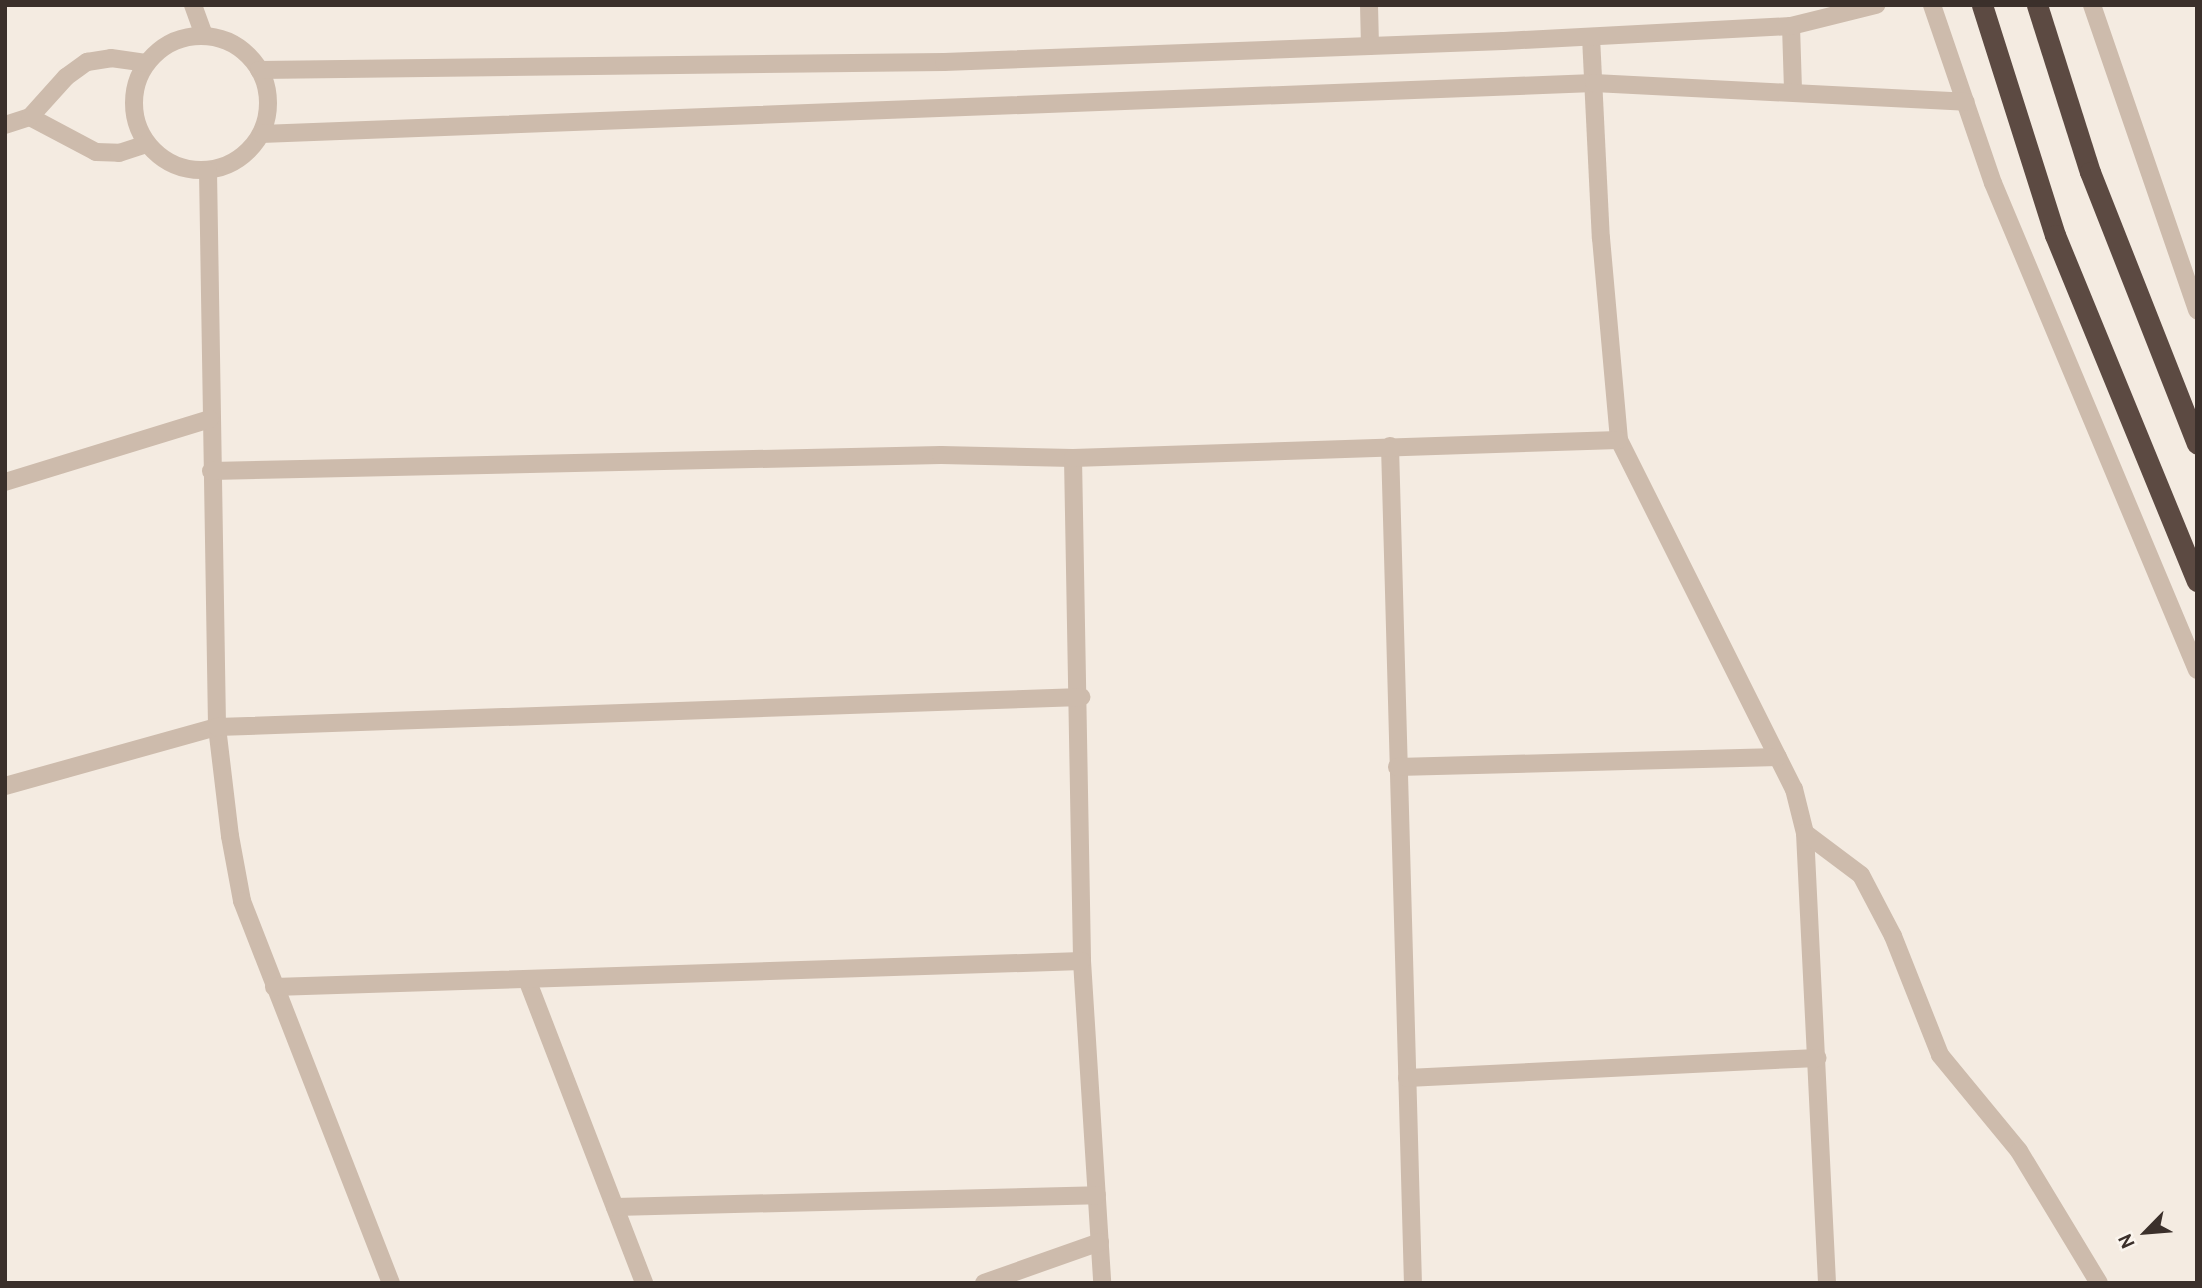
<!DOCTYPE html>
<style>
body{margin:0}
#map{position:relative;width:2202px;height:1288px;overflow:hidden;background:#f4ebe1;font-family:Cabin,sans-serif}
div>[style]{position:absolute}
.street>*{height:18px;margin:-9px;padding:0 9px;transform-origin:9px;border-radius:9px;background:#cdbbac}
.street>.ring{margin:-9px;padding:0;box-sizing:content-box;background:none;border:18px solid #cdbbac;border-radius:50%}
.highway>*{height:21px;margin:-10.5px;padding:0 10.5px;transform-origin:10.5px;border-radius:10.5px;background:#5c4a42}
span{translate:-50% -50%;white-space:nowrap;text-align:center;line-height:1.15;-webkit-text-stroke:5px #fbf5ee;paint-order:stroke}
.frame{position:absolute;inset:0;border:7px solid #3b302b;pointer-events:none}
.north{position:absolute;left:2111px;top:1197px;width:70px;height:70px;-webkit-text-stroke:5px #fbf5ee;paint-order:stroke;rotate:245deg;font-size:19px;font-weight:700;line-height:28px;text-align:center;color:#3b302b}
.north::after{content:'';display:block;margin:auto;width:24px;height:32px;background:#3b302b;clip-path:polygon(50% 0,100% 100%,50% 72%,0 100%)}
</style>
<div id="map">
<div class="street">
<div style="left:193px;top:5px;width:32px;rotate:70deg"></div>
<div style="left:1369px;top:5px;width:41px;rotate:88.6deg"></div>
<div style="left:1932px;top:5px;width:188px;rotate:71.1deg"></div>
<div style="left:1993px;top:183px;width:528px;rotate:67.27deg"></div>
<div style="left:2092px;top:5px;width:323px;rotate:71deg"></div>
<div style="left:1791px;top:26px;width:64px;rotate:88.2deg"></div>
<div class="ring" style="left:134px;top:36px;width:116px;height:116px"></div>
<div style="left:1591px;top:37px;width:201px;rotate:87.2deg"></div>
<div style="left:1601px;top:238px;width:203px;rotate:84.9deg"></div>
<div style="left:1619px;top:440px;width:390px;rotate:63.4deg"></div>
<div style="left:1794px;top:789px;width:45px;rotate:76deg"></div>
<div style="left:1805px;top:833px;width:451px;rotate:87.2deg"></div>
<div style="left:259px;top:70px;width:685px;rotate:-0.67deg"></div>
<div style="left:944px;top:62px;width:560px;rotate:-2.15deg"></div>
<div style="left:1504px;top:41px;width:287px;rotate:-3deg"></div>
<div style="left:1791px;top:26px;width:88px;rotate:-13.9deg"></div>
<div style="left:30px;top:117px;width:75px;rotate:27.9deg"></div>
<div style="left:96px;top:152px;width:23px;rotate:2deg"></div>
<div style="left:119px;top:153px;width:29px;rotate:-18deg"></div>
<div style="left:5px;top:125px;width:26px;rotate:-18deg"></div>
<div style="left:30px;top:117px;width:54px;rotate:-48deg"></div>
<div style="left:66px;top:77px;width:26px;rotate:-36deg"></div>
<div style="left:87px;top:62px;width:24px;rotate:-9deg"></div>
<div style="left:111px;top:58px;width:35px;rotate:8deg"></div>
<div style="left:261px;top:134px;width:1334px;rotate:-2.19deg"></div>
<div style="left:1594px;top:83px;width:372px;rotate:2.9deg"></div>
<div style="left:208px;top:171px;width:556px;rotate:89.07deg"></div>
<div style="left:217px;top:727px;width:110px;rotate:83.2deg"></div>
<div style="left:230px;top:836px;width:66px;rotate:79.5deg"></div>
<div style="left:242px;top:901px;width:410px;rotate:68.7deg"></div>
<div style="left:1390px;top:446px;width:837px;rotate:88.43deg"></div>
<div style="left:1073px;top:458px;width:503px;rotate:88.97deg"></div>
<div style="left:1082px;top:961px;width:323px;rotate:86.4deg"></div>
<div style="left:211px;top:471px;width:730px;rotate:-1.26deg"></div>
<div style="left:941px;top:455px;width:132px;rotate:1.3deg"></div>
<div style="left:1073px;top:458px;width:546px;rotate:-1.89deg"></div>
<div style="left:5px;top:482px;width:214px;rotate:-17.1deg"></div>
<div style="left:1397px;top:767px;width:381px;rotate:-1.5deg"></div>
<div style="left:5px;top:786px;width:220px;rotate:-15.6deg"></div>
<div style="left:217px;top:727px;width:865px;rotate:-1.99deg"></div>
<div style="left:1805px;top:833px;width:70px;rotate:36.9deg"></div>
<div style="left:1861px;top:875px;width:69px;rotate:62.3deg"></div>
<div style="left:1893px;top:936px;width:128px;rotate:68.4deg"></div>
<div style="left:1940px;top:1055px;width:124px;rotate:50.5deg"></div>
<div style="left:2019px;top:1151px;width:154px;rotate:58.8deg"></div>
<div style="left:528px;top:982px;width:323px;rotate:68.9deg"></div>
<div style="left:274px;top:987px;width:808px;rotate:-1.84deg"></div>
<div style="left:1407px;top:1078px;width:411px;rotate:-2.8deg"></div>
<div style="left:615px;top:1207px;width:482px;rotate:-1.4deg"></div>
<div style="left:984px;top:1283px;width:123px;rotate:-19.5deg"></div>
</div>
<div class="highway">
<div style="left:1982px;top:5px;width:241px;rotate:72.4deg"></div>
<div style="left:2055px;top:235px;width:374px;rotate:67.7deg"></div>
<div style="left:2037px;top:5px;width:175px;rotate:72.4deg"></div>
<div style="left:2090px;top:172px;width:292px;rotate:68.5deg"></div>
</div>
<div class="frame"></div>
<div class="north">N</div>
</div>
